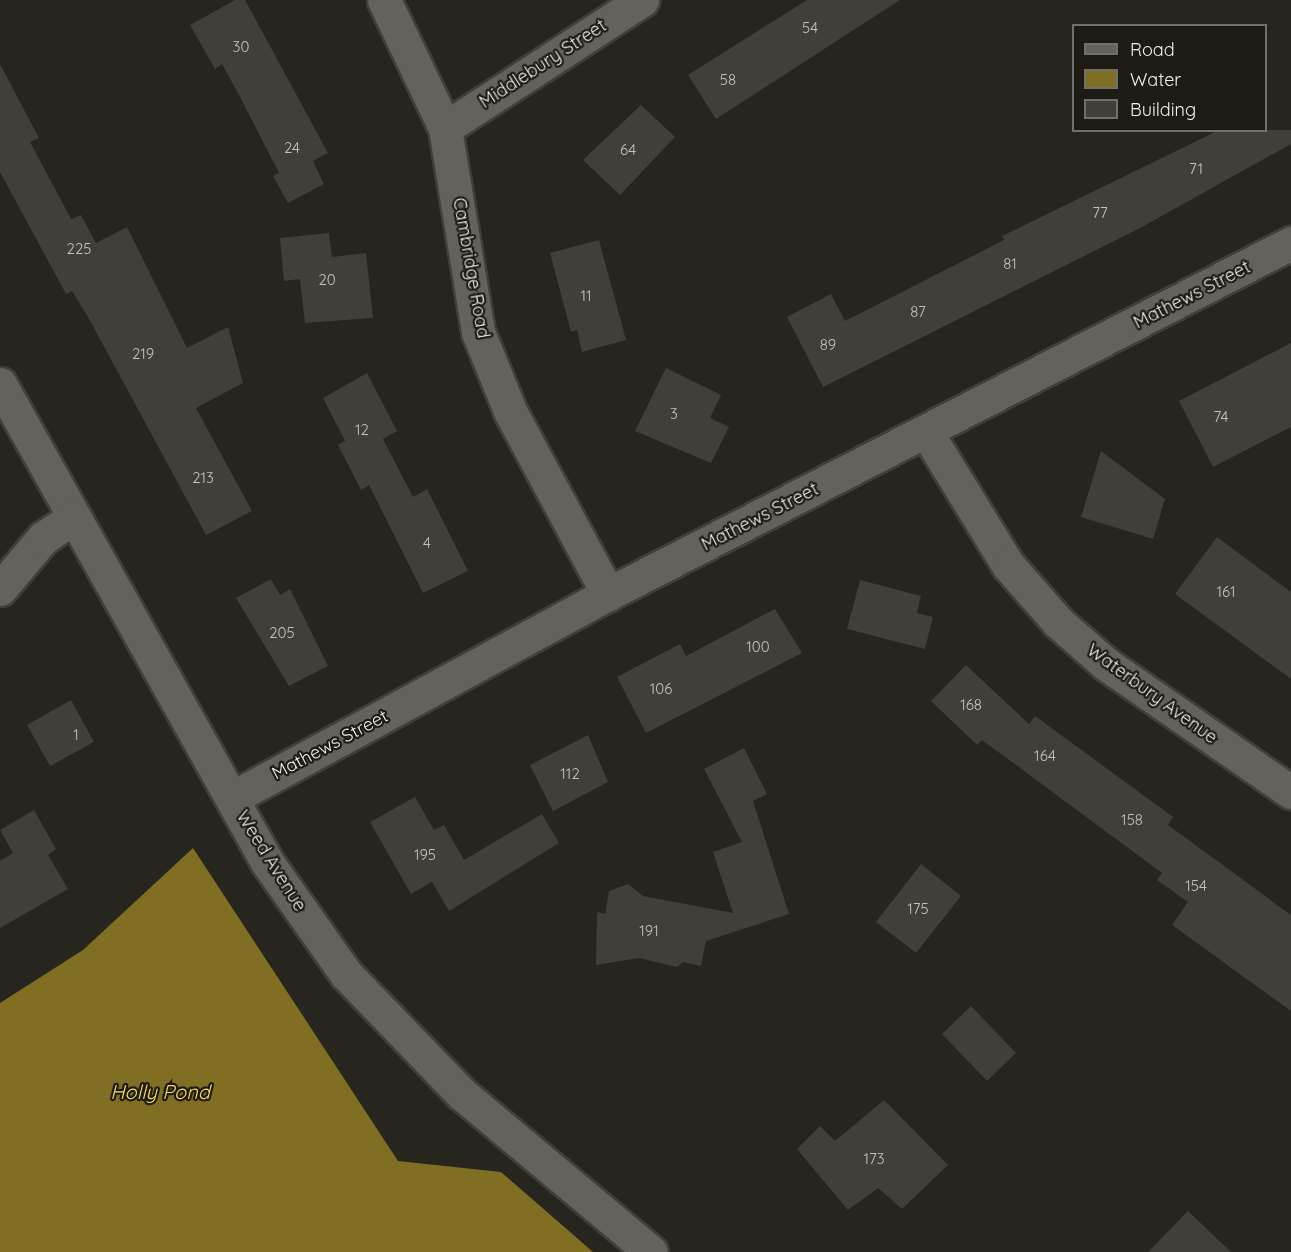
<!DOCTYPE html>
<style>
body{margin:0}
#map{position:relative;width:1291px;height:1252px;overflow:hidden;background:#26251e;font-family:Quicksand,sans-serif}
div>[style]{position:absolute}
.water>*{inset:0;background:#806e23}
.building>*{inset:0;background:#413f37}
.roads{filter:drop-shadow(2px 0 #40403a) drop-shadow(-2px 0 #40403a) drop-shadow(0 2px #40403a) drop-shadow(0 -2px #40403a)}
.minor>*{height:33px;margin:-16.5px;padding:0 16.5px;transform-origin:16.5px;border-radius:16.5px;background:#64625a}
span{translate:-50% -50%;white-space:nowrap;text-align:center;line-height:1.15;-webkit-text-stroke:4.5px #1d1b14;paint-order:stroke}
.number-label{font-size:15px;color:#c4c3be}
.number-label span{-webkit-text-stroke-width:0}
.street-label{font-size:18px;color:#f0efeb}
.water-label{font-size:20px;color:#fbda5a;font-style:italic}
.legend{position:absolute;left:1072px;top:24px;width:195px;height:108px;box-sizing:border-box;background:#1d1b14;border:2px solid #71706a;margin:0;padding:8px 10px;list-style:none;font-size:18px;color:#f0efeb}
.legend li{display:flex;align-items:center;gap:12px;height:30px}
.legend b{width:30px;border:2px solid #71706a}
</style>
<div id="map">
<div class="water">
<div style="clip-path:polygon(193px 848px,398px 1161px,501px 1172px,593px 1252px,0 1252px,0 1003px,83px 950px)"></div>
</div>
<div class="building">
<div style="clip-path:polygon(235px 0,245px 0,328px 153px,313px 161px,324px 184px,288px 203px,273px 176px,279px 173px,239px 95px,222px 64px,215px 69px,190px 25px)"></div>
<div style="clip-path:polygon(807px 0,900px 0,716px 119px,688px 75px)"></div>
<div style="clip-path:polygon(0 64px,39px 138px,30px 142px,71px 219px,81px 215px,96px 243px,127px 227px,187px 348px,228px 327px,243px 383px,196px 408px,252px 511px,206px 535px,88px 317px,72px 291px,66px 294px,0 172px)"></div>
<div style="clip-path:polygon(641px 105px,675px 137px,620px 195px,583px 160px)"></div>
<div style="clip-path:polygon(1219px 130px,1291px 130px,1291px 144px,1142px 227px,823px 387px,787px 317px,831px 294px,845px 321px,1004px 240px,1002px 236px)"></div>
<div style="clip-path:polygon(329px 233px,332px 257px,366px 253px,373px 318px,305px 323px,300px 279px,284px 281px,280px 238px)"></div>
<div style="clip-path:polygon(599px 240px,626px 340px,582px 352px,577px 330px,571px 332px,550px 253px)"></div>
<div style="clip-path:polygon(1291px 343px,1291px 427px,1213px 467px,1179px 401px)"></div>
<div style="clip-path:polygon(666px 368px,721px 395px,710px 418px,729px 427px,711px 463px,635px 431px)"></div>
<div style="clip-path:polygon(367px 373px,397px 431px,383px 439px,413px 497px,427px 489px,468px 571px,423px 593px,369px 485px,361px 490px,338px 445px,345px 441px,323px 398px)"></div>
<div style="clip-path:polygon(1101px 451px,1165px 499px,1153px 539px,1081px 517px)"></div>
<div style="clip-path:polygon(1217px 537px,1291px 592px,1291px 679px,1175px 594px)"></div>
<div style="clip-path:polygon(271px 579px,280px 595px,290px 589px,328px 666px,289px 686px,236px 598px)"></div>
<div style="clip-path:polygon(860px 580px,921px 596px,917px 613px,933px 617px,925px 649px,847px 629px)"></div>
<div style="clip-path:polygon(775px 609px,802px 653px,646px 733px,617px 677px,680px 644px,686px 656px)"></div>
<div style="clip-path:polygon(966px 665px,1029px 724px,1035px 716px,1173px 817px,1168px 825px,1291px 915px,1291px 1011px,1172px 925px,1188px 902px,1157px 880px,1162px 873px,982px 740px,977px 745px,931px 701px)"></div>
<div style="clip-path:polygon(71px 700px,94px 742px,50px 766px,27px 725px)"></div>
<div style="clip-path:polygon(588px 735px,608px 782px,553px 811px,530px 765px)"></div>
<div style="clip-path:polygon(744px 748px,767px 794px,753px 801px,789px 914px,706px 941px,701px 966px,683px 962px,677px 967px,639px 958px,596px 965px,597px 912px,605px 914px,609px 891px,628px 884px,643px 896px,733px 913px,713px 852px,742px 842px,704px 769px)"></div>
<div style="clip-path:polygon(415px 797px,434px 830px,444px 825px,464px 860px,542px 814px,559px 843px,449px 911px,432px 882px,411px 894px,370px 822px)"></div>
<div style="clip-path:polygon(34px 810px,56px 849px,48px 855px,68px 889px,0 928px,0 861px,13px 853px,0 830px)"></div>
<div style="clip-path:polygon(921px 864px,961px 896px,916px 953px,876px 922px)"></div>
<div style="clip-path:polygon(971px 1006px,1016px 1053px,987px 1081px,942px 1034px)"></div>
<div style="clip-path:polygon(884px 1100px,948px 1165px,902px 1209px,878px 1188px,848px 1210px,797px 1149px,820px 1126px,835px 1141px)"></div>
<div style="clip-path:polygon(1188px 1211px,1231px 1252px,1148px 1252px)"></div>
</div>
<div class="roads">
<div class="minor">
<div style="left:384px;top:0;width:142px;rotate:64.5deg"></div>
<div style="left:445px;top:128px;width:207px;rotate:80.8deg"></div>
<div style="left:478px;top:332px;width:85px;rotate:67.9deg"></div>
<div style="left:510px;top:411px;width:208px;rotate:61.8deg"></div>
<div style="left:445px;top:128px;width:235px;rotate:-33deg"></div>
<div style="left:0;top:384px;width:548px;rotate:60.81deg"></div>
<div style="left:267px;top:862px;width:137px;rotate:54.8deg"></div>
<div style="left:346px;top:974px;width:167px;rotate:46deg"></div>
<div style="left:462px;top:1094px;width:246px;rotate:39.9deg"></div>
<div style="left:927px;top:433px;width:155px;rotate:58.5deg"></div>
<div style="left:1008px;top:565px;width:76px;rotate:48.7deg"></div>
<div style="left:1058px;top:622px;width:64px;rotate:41.2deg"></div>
<div style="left:1106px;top:664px;width:225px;rotate:34.7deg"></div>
<div style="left:0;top:589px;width:67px;rotate:-49.9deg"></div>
<div style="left:43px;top:538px;width:37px;rotate:-34deg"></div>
<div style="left:232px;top:798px;width:428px;rotate:-28.5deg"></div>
<div style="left:608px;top:594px;width:768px;rotate:-27.2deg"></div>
</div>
</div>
<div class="number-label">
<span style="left:810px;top:28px">54</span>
<span style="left:241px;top:47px">30</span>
<span style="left:728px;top:80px">58</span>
<span style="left:292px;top:148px">24</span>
<span style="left:628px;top:150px">64</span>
<span style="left:1196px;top:169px">71</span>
<span style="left:1100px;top:213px">77</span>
<span style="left:79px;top:249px">225</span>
<span style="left:1010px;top:264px">81</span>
<span style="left:327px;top:280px">20</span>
<span style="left:586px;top:296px">11</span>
<span style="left:918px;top:312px">87</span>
<span style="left:828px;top:345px">89</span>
<span style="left:143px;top:354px">219</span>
<span style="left:674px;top:414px">3</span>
<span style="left:1221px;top:417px">74</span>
<span style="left:362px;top:430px">12</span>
<span style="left:203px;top:478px">213</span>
<span style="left:427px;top:543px">4</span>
<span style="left:1226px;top:592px">161</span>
<span style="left:282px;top:633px">205</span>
<span style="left:758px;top:647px">100</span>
<span style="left:661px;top:689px">106</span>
<span style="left:971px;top:705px">168</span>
<span style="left:76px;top:735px">1</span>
<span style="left:1045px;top:756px">164</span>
<span style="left:570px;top:774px">112</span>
<span style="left:1132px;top:820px">158</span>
<span style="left:425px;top:855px">195</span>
<span style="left:1196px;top:886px">154</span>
<span style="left:918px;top:909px">175</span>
<span style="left:649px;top:931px">191</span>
<span style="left:874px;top:1159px">173</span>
</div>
<div class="street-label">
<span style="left:543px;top:64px;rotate:-33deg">Middlebury Street</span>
<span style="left:471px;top:268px;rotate:80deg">Cambridge Road</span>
<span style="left:1192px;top:295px;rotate:-27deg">Mathews Street</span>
<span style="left:760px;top:517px;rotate:-27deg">Mathews Street</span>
<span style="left:1152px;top:694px;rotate:36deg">Waterbury Avenue</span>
<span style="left:330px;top:745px;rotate:-28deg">Mathews Street</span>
<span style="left:271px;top:861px;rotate:58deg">Weed Avenue</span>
</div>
<div class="water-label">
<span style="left:160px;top:1091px">Holly Pond</span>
</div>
<ul class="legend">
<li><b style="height:8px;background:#64625a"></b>Road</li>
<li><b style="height:16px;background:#806e23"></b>Water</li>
<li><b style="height:16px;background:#413f37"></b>Building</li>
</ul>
</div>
